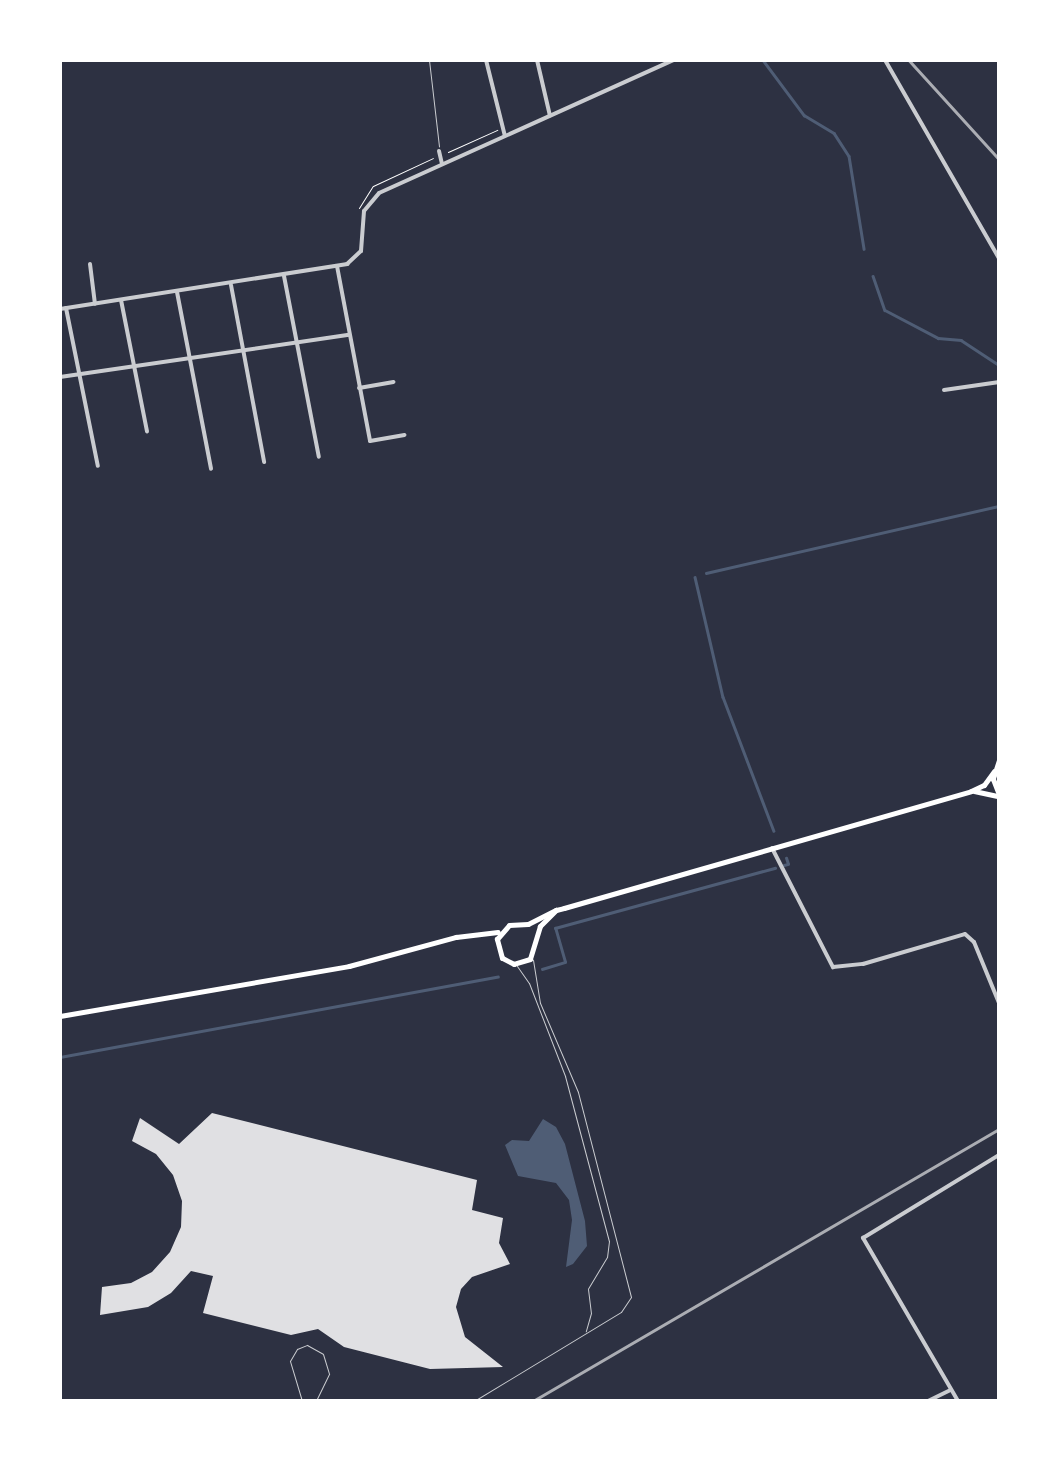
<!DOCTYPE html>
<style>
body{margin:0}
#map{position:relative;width:1059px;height:1461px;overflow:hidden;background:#2d3142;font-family:Manrope,sans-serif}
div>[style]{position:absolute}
.water>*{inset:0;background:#4f5d75}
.stream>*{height:2.5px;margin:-1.25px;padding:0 1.25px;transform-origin:1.25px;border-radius:1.25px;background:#4f5d75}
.building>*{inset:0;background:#e0e0e3}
.path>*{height:1px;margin:-0.5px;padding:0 0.5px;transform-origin:0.5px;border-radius:0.5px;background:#fff}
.service>*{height:1px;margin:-0.5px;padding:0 0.5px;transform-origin:0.5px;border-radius:0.5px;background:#caccd0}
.minor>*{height:4px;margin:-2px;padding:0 2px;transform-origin:2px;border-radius:2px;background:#caccd0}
.primary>*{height:5px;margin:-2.5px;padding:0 2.5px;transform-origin:2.5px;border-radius:2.5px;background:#fff}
.rail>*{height:2.5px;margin:-1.25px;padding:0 1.25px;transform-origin:1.25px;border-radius:1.25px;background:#abadb3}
span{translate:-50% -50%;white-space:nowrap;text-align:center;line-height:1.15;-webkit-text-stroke:10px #fff;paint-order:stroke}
.frame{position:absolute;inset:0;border:62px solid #fff;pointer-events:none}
</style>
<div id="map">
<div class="water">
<div style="clip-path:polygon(543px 1119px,556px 1127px,565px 1144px,585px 1221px,587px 1246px,573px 1264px,566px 1267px,572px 1220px,569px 1200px,556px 1183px,518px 1176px,505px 1145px,512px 1140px,529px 1141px)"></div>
</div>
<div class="stream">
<div style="left:763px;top:60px;width:69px;rotate:53.3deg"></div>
<div style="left:804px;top:115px;width:35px;rotate:31deg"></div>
<div style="left:834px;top:133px;width:27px;rotate:57deg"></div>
<div style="left:849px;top:156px;width:94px;rotate:80.8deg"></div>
<div style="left:873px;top:276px;width:36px;rotate:71deg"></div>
<div style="left:885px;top:310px;width:60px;rotate:27.8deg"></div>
<div style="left:938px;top:338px;width:23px;rotate:5deg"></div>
<div style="left:961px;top:340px;width:45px;rotate:33.3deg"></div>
<div style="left:706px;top:573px;width:301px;rotate:-12.9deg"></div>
<div style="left:695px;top:577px;width:123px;rotate:76.9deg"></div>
<div style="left:723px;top:697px;width:143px;rotate:69.2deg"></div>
<div style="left:784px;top:865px;width:4px;rotate:-14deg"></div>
<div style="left:788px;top:864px;width:6px;rotate:-108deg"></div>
<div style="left:542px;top:969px;width:24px;rotate:-17deg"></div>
<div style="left:565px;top:962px;width:35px;rotate:-106deg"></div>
<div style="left:555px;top:928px;width:228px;rotate:-15.3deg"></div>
<div style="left:60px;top:1057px;width:445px;rotate:-10.4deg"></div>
</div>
<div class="building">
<div style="clip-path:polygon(212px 1113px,477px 1180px,472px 1210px,503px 1218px,499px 1243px,510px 1264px,472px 1277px,461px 1289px,456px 1307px,465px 1337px,503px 1367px,430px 1369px,344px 1347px,318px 1329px,291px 1335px,203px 1313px,213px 1276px,191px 1271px,171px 1293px,148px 1307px,100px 1315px,102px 1287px,131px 1283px,152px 1272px,170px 1252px,181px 1227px,182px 1201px,173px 1175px,156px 1154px,132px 1141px,140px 1118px,179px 1144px)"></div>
</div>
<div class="path">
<div style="left:448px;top:152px;width:54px;rotate:-24.2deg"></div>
<div style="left:359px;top:208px;width:26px;rotate:-58deg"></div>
<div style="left:373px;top:186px;width:66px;rotate:-25deg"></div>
</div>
<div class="service">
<div style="left:429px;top:60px;width:87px;rotate:83.4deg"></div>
<div style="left:517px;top:966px;width:21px;rotate:55deg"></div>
<div style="left:529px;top:983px;width:100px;rotate:68.8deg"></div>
<div style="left:565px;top:1076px;width:171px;rotate:75.1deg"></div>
<div style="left:609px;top:1241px;width:16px;rotate:97deg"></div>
<div style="left:607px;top:1257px;width:37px;rotate:121deg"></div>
<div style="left:588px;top:1289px;width:24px;rotate:83deg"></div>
<div style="left:591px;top:1313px;width:19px;rotate:106deg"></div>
<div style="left:302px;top:1401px;width:42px;rotate:-106.7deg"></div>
<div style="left:290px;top:1361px;width:14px;rotate:-60deg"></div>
<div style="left:297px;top:1349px;width:11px;rotate:-22deg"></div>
<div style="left:307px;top:1345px;width:18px;rotate:29deg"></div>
<div style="left:323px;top:1354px;width:21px;rotate:73deg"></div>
<div style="left:329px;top:1374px;width:30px;rotate:116deg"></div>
<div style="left:474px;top:1401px;width:172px;rotate:-31.2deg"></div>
<div style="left:621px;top:1312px;width:18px;rotate:-56deg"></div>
<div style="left:631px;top:1297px;width:212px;rotate:-104.5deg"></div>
<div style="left:578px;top:1092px;width:97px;rotate:-113.1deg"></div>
<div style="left:540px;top:1003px;width:44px;rotate:-99.2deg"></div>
</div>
<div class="minor">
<div style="left:486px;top:60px;width:78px;rotate:76deg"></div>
<div style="left:537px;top:60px;width:57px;rotate:76.9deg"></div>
<div style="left:885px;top:60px;width:228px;rotate:60.1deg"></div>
<div style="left:439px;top:151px;width:13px;rotate:77deg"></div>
<div style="left:90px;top:264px;width:40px;rotate:82.9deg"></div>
<div style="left:337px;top:266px;width:178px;rotate:79.3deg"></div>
<div style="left:370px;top:441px;width:35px;rotate:-10deg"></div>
<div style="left:284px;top:276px;width:184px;rotate:79.1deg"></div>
<div style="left:231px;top:285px;width:180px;rotate:79.4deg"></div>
<div style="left:177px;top:292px;width:180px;rotate:79.1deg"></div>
<div style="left:121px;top:300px;width:134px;rotate:78.8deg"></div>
<div style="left:66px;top:308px;width:161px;rotate:78.6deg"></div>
<div style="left:60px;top:309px;width:291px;rotate:-8.9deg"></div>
<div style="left:347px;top:264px;width:19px;rotate:-43deg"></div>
<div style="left:361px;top:251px;width:40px;rotate:-85.7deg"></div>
<div style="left:364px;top:211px;width:23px;rotate:-50deg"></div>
<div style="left:379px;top:193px;width:324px;rotate:-24.3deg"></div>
<div style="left:60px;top:377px;width:292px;rotate:-8.3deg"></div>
<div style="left:359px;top:388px;width:35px;rotate:-10deg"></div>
<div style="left:944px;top:390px;width:56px;rotate:-8.3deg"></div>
<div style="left:772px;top:848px;width:134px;rotate:62.9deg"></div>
<div style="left:833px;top:967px;width:30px;rotate:-6deg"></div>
<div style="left:863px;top:964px;width:106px;rotate:-16.4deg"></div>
<div style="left:965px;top:934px;width:12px;rotate:42deg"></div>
<div style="left:974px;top:942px;width:66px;rotate:67.7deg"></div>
<div style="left:928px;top:1401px;width:25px;rotate:-26deg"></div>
<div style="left:958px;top:1401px;width:189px;rotate:-120.2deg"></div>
<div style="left:863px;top:1238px;width:159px;rotate:-31.4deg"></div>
</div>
<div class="primary">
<div style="left:999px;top:760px;width:20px;rotate:108deg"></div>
<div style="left:993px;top:779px;width:17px;rotate:69deg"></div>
<div style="left:974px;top:791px;width:25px;rotate:12deg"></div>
<div style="left:556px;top:910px;width:23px;rotate:135deg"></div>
<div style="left:540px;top:926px;width:34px;rotate:107deg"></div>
<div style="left:530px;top:959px;width:17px;rotate:163deg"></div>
<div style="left:514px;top:964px;width:13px;rotate:-153deg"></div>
<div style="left:502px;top:958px;width:20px;rotate:-105deg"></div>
<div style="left:497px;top:939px;width:18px;rotate:-49deg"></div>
<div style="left:509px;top:925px;width:19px;rotate:-3deg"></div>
<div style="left:528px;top:924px;width:31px;rotate:-27deg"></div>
<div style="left:556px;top:910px;width:8px;rotate:-14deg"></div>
<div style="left:564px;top:908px;width:423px;rotate:-16deg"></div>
<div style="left:971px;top:791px;width:14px;rotate:-25deg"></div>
<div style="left:984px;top:785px;width:17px;rotate:-54deg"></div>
<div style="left:60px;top:1016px;width:293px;rotate:-9.8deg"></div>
<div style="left:349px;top:966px;width:111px;rotate:-15.2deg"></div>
<div style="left:456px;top:937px;width:42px;rotate:-6.8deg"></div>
</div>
<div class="rail">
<div style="left:909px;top:60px;width:134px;rotate:47.7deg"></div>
<div style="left:533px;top:1401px;width:540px;rotate:-30.27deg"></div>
</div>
<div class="frame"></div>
</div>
